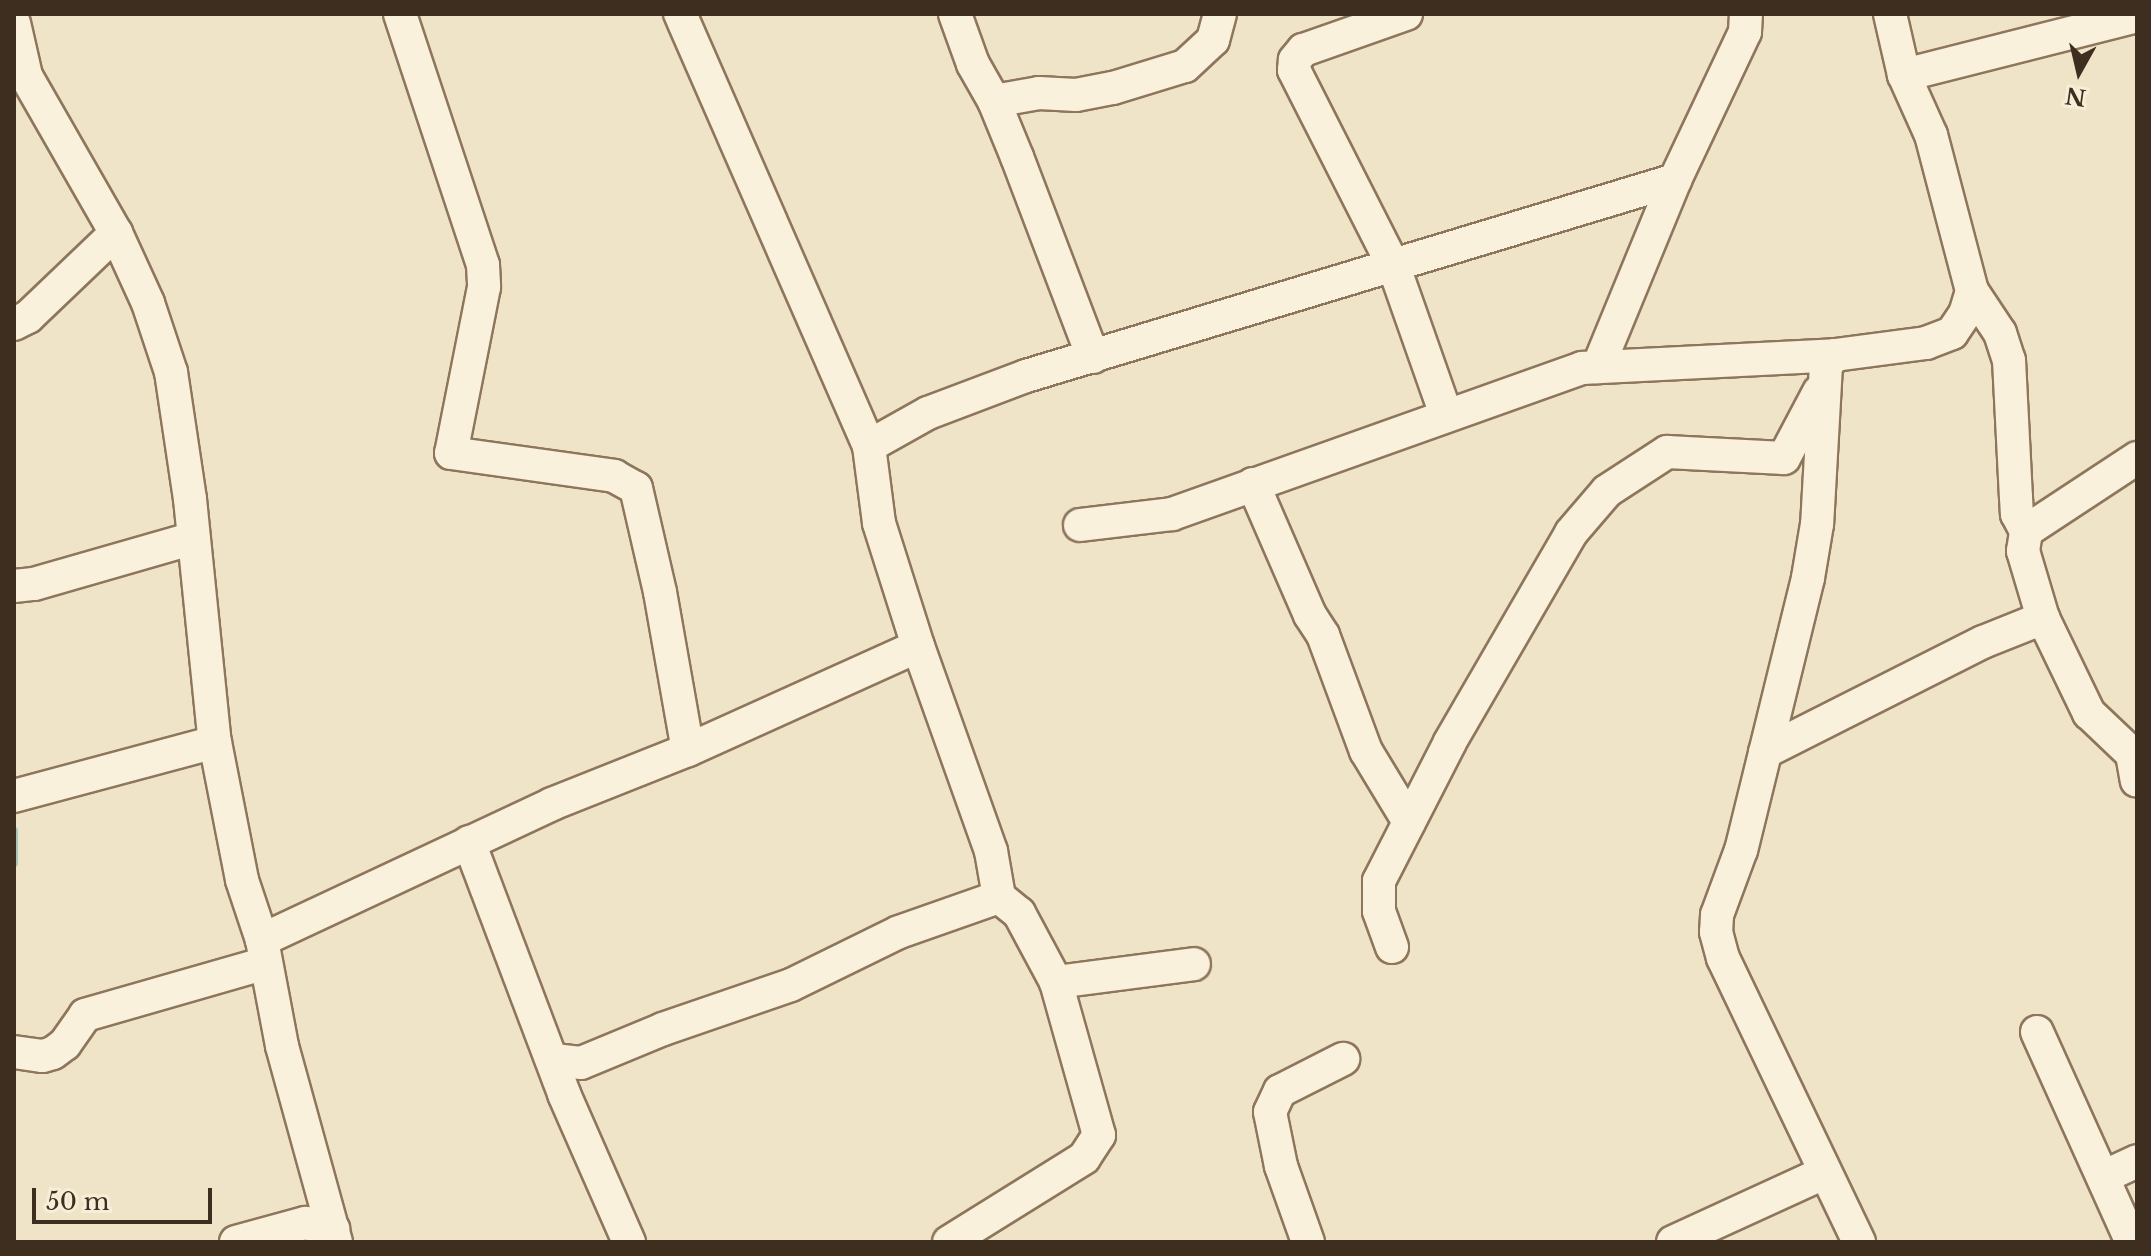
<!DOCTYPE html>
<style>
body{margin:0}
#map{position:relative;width:2151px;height:1256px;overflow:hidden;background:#f0e4c8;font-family:"Libre Baskerville",serif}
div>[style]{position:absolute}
.stream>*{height:7px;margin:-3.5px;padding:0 3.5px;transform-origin:3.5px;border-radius:3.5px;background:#a9c4bc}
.roads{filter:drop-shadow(2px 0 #8d765c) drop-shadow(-2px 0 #8d765c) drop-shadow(0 2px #8d765c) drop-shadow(0 -2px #8d765c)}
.minor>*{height:32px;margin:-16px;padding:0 16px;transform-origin:16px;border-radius:16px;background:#faf1dc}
span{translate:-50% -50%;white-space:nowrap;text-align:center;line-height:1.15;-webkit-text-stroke:8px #f7eed8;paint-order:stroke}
.frame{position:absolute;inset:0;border:16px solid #3d2e20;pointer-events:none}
.north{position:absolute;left:2039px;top:32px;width:80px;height:80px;-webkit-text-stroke:6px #f7eed8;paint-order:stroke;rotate:188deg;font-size:22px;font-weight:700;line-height:32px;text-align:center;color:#3d2e20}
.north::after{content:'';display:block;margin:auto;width:28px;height:36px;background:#3d2e20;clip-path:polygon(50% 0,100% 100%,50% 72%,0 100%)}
.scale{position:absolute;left:32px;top:1188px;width:180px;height:36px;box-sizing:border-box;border:4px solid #3d2e20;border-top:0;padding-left:10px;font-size:24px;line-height:28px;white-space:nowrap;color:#3d2e20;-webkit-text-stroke:6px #f7eed8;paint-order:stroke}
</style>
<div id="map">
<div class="stream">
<div style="left:14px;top:830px;width:33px;rotate:90deg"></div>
</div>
<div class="roads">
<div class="minor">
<div style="left:400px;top:14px;width:264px;rotate:71.7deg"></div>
<div style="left:483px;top:265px;width:22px;rotate:87deg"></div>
<div style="left:484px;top:287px;width:169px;rotate:101.2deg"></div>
<div style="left:451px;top:453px;width:165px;rotate:8deg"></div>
<div style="left:614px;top:476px;width:25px;rotate:29deg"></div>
<div style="left:636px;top:488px;width:107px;rotate:77deg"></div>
<div style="left:660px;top:592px;width:160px;rotate:80deg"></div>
<div style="left:955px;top:14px;width:53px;rotate:70.2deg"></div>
<div style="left:973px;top:64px;width:43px;rotate:60.4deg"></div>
<div style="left:994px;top:101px;width:61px;rotate:67.7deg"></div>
<div style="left:1017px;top:157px;width:214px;rotate:69.2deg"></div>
<div style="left:1406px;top:14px;width:109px;rotate:160.7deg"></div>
<div style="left:1303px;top:50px;width:13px;rotate:129deg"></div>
<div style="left:1295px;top:60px;width:10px;rotate:96deg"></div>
<div style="left:1294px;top:70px;width:221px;rotate:63.1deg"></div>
<div style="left:1394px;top:267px;width:157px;rotate:70.6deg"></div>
<div style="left:14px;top:23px;width:54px;rotate:77.2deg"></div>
<div style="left:26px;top:76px;width:181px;rotate:60.2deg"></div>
<div style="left:116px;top:233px;width:77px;rotate:65.4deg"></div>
<div style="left:148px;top:303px;width:73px;rotate:71.6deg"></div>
<div style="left:171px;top:372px;width:128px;rotate:81.5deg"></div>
<div style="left:190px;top:499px;width:239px;rotate:84.2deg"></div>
<div style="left:214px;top:737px;width:146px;rotate:78.9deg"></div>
<div style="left:242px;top:880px;width:63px;rotate:71.6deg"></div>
<div style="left:262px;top:940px;width:108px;rotate:79.3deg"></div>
<div style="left:282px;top:1046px;width:203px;rotate:74.6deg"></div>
<div style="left:1904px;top:75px;width:240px;rotate:-14.2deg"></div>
<div style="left:994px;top:101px;width:46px;rotate:-10.1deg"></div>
<div style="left:1039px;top:93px;width:37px;rotate:3deg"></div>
<div style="left:1076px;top:95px;width:38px;rotate:-11deg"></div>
<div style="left:1113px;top:88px;width:75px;rotate:-17deg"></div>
<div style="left:1185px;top:66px;width:38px;rotate:-43deg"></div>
<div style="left:1213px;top:40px;width:27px;rotate:-75deg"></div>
<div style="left:1972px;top:291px;width:50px;rotate:56.3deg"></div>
<div style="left:2000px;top:333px;width:28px;rotate:72deg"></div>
<div style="left:2009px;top:360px;width:137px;rotate:87.1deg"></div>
<div style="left:2016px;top:497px;width:17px;rotate:87deg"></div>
<div style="left:2017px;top:514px;width:19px;rotate:62deg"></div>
<div style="left:14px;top:324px;width:16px;rotate:-27deg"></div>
<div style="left:28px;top:317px;width:122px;rotate:-43.7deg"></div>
<div style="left:1835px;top:355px;width:13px;rotate:132deg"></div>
<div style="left:1826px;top:365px;width:159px;rotate:93.2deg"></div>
<div style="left:1817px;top:524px;width:55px;rotate:99.5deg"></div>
<div style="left:1808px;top:578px;width:280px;rotate:103.8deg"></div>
<div style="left:1741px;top:850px;width:69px;rotate:110.3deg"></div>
<div style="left:1717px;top:915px;width:17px;rotate:93deg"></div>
<div style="left:1716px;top:932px;width:27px;rotate:75deg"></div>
<div style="left:1723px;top:958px;width:315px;rotate:64.4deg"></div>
<div style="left:1598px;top:367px;width:202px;rotate:-67.6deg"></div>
<div style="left:1675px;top:180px;width:164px;rotate:-64.7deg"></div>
<div style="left:1745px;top:32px;width:18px;rotate:-87deg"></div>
<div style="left:869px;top:446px;width:68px;rotate:-29.2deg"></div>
<div style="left:928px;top:413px;width:105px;rotate:-20.7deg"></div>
<div style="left:1026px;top:376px;width:678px;rotate:-16.8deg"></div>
<div style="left:1253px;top:484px;width:143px;rotate:66.5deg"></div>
<div style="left:1310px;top:615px;width:24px;rotate:57deg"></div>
<div style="left:1323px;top:635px;width:124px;rotate:69.7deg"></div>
<div style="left:1366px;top:751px;width:83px;rotate:58.8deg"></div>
<div style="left:1080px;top:525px;width:93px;rotate:-6.8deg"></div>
<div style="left:1172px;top:514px;width:435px;rotate:-19.6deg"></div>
<div style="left:1582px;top:368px;width:253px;rotate:-2.9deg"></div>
<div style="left:1835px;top:355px;width:92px;rotate:-7.5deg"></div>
<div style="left:1926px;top:343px;width:28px;rotate:-21deg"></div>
<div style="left:1952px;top:333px;width:23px;rotate:-56deg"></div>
<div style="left:1965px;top:314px;width:24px;rotate:-73deg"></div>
<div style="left:1972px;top:291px;width:161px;rotate:-104.7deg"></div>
<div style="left:1931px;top:135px;width:66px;rotate:-114.2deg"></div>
<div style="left:1904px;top:75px;width:63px;rotate:-102.9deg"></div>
<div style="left:14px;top:586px;width:20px;rotate:-6deg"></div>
<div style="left:34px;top:584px;width:166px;rotate:-16deg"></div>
<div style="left:2043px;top:618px;width:70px;rotate:-106.6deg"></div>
<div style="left:2023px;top:551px;width:20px;rotate:-81deg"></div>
<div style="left:2026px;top:531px;width:133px;rotate:-33.3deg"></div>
<div style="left:918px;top:646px;width:218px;rotate:70.4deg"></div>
<div style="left:991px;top:851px;width:47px;rotate:80.1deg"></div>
<div style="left:999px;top:897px;width:26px;rotate:39deg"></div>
<div style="left:1019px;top:913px;width:78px;rotate:61.8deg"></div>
<div style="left:1056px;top:982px;width:159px;rotate:74.3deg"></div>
<div style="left:1099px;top:1135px;width:27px;rotate:123deg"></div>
<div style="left:1084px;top:1158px;width:159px;rotate:148.1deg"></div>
<div style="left:1765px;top:752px;width:244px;rotate:-26.8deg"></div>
<div style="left:1983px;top:642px;width:65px;rotate:-21.8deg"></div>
<div style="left:2043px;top:618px;width:106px;rotate:64.2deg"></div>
<div style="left:2089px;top:713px;width:59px;rotate:43.6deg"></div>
<div style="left:2132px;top:754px;width:27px;rotate:80deg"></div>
<div style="left:14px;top:796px;width:208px;rotate:-15deg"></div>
<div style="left:469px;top:842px;width:269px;rotate:69.3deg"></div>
<div style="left:564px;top:1094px;width:162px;rotate:66.3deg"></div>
<div style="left:262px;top:940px;width:320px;rotate:-25.1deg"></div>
<div style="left:552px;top:804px;width:146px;rotate:-21.7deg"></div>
<div style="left:688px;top:750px;width:252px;rotate:-24.3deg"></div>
<div style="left:918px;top:646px;width:129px;rotate:-107.6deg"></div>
<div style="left:879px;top:523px;width:78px;rotate:-97.4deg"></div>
<div style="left:869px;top:446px;width:472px;rotate:-113.6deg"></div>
<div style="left:1392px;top:947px;width:38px;rotate:-110deg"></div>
<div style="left:1379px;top:911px;width:30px;rotate:-90deg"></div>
<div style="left:1379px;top:881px;width:156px;rotate:-62.9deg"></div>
<div style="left:1450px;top:742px;width:241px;rotate:-59.9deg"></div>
<div style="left:1571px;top:533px;width:55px;rotate:-49.4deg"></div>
<div style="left:1607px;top:491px;width:72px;rotate:-33deg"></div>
<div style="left:1667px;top:452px;width:117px;rotate:2.9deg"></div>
<div style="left:1784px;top:458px;width:75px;rotate:-62.1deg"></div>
<div style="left:1056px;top:982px;width:139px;rotate:-7.4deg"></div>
<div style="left:2037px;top:1032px;width:230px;rotate:65.7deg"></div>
<div style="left:14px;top:1052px;width:29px;rotate:8deg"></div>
<div style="left:43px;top:1056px;width:10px;rotate:-17deg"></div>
<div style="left:53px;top:1053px;width:15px;rotate:-37deg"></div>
<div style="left:65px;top:1044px;width:35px;rotate:-55deg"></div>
<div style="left:85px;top:1015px;width:188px;rotate:-16deg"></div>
<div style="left:554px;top:1060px;width:27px;rotate:6deg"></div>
<div style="left:581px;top:1063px;width:89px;rotate:-22.5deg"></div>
<div style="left:663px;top:1029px;width:135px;rotate:-19deg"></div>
<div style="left:791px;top:985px;width:120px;rotate:-26.1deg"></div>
<div style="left:899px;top:932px;width:106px;rotate:-19.3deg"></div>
<div style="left:2103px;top:1177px;width:38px;rotate:-25deg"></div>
<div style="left:236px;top:1242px;width:72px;rotate:-15.4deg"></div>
<div style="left:305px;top:1223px;width:29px;rotate:12deg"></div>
<div style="left:1308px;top:1242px;width:81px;rotate:-109.6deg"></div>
<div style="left:1281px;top:1166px;width:55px;rotate:-101.5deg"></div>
<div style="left:1270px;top:1112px;width:23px;rotate:-65deg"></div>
<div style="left:1280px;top:1091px;width:71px;rotate:-26.9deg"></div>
<div style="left:1673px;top:1242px;width:166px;rotate:-24.6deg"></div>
</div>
</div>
<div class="frame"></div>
<div class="north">N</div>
<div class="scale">50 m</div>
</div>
